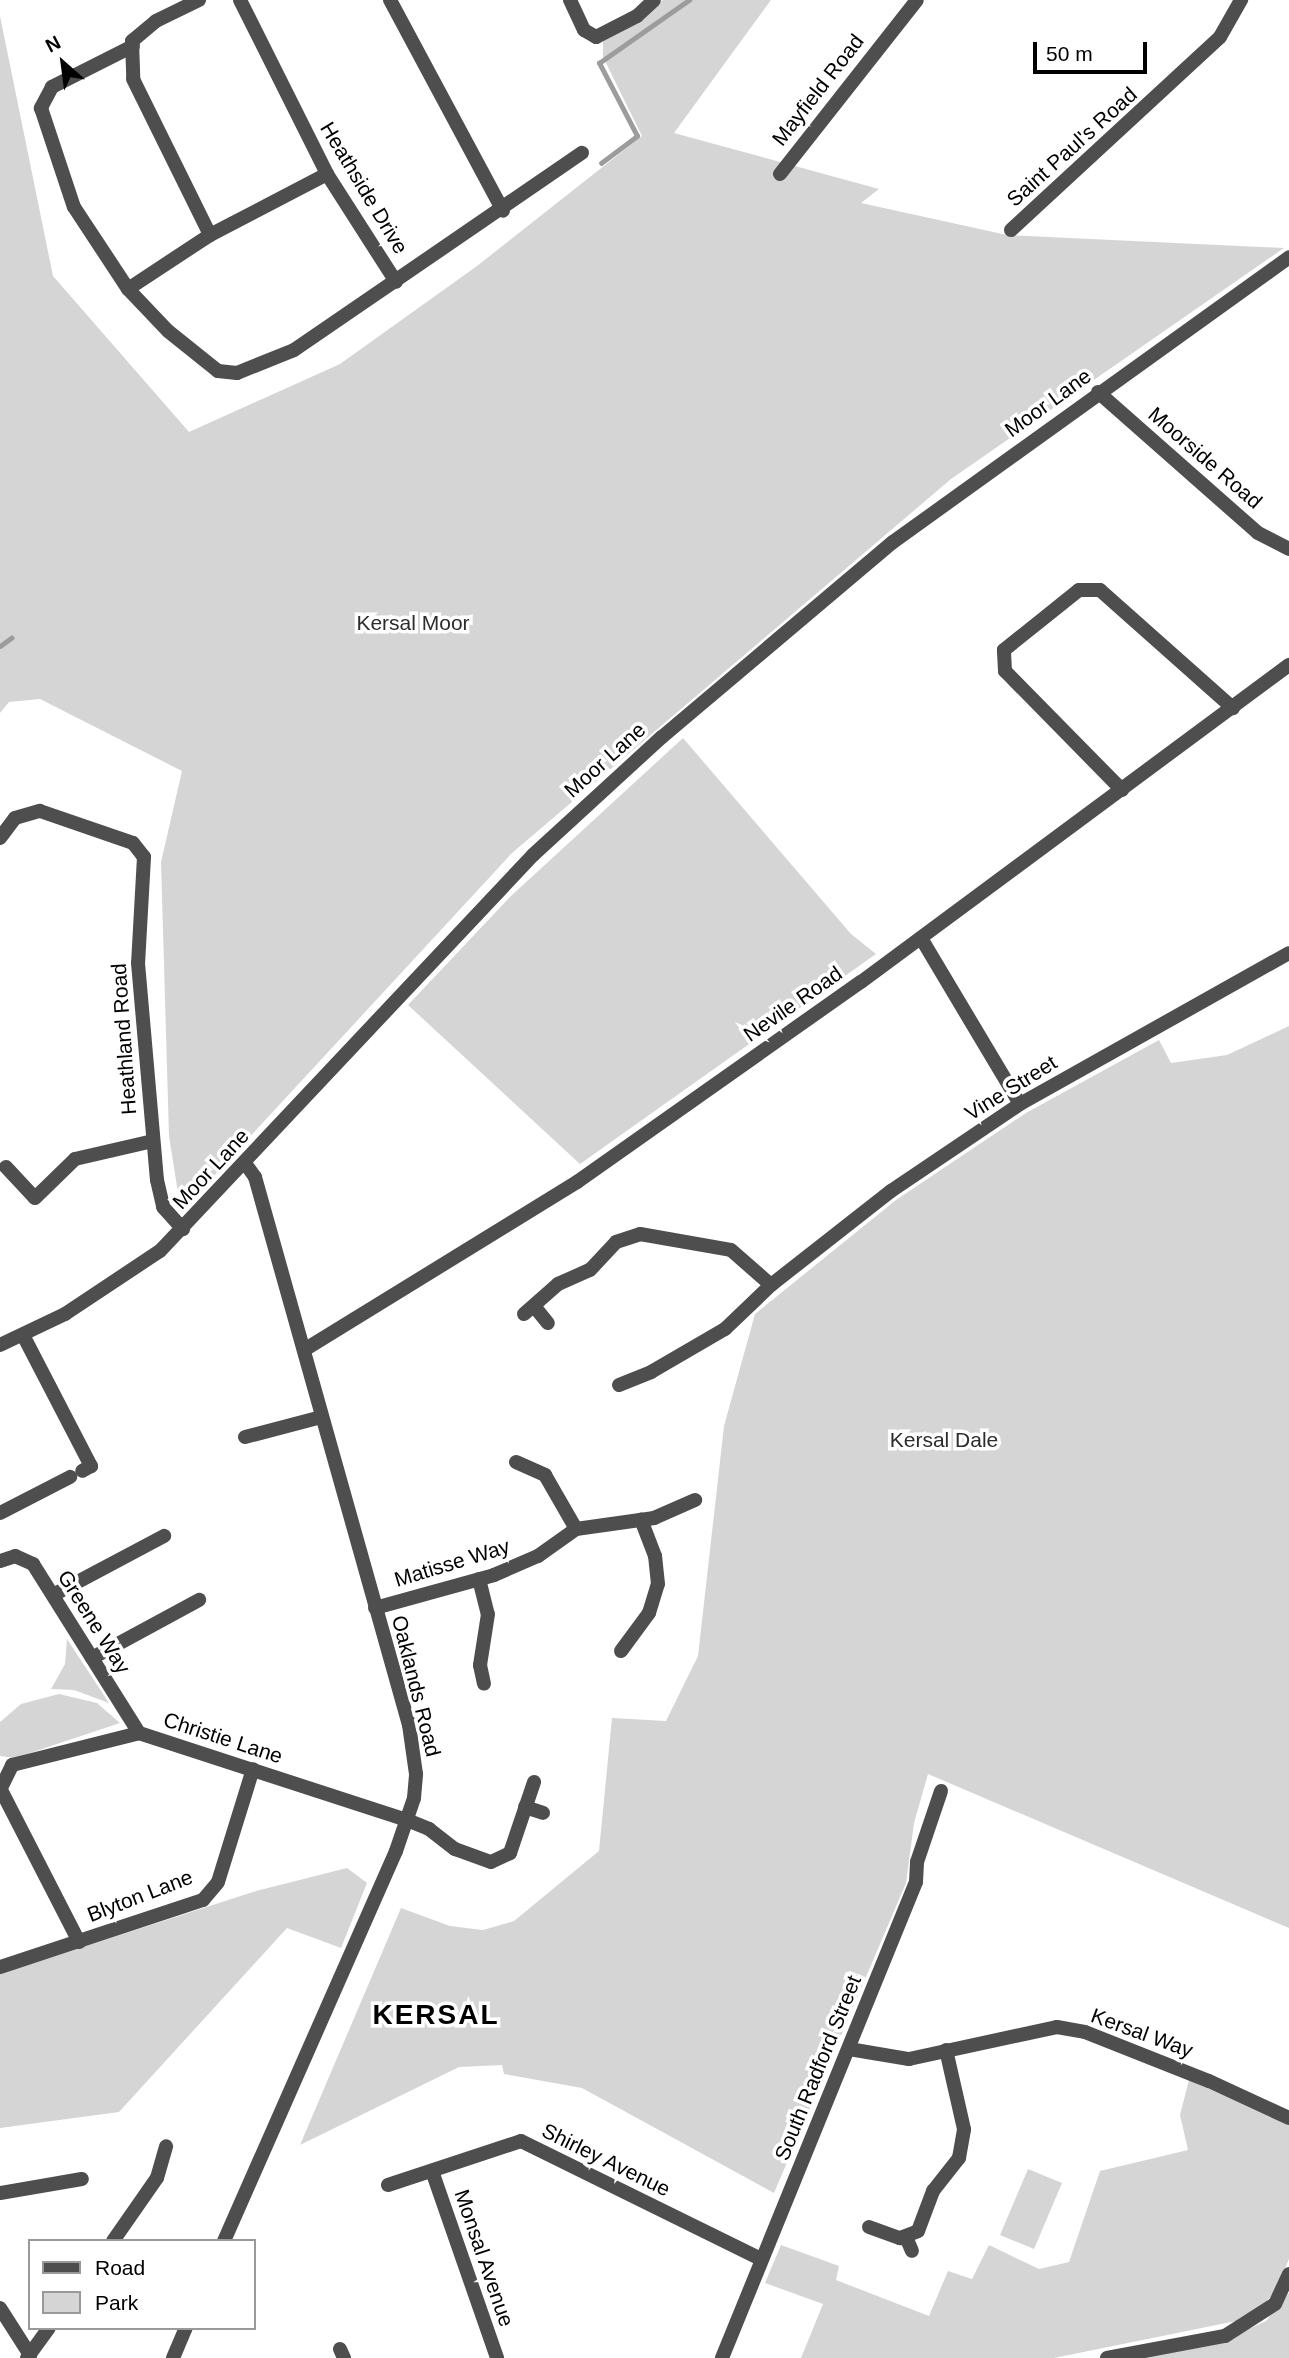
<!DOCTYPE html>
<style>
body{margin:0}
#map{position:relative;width:1289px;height:2358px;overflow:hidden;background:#fff;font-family:Arial,sans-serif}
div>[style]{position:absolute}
.green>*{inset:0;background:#d5d5d5}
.stream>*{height:4.5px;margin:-2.25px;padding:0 2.25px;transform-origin:2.25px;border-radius:2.25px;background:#9c9c9c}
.minor>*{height:14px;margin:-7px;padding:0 7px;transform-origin:7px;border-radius:7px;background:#4e4e4e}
span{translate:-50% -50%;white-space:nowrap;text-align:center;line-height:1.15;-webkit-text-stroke:7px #fff;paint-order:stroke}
.street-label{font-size:21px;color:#000}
.park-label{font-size:21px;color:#2c2c2c}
.district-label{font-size:28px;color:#000;font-weight:700;letter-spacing:2px}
.legend{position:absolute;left:28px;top:2239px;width:228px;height:91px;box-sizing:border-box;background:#fff;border:2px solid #999;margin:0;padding:9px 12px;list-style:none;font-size:21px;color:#000}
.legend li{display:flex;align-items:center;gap:14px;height:35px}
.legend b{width:35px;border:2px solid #999}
.north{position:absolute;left:28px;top:28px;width:70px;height:70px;-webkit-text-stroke:5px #fff;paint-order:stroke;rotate:332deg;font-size:19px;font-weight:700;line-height:28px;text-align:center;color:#000}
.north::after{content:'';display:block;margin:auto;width:24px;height:32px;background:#000;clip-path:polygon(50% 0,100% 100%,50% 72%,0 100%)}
.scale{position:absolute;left:1033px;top:42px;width:114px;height:32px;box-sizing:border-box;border:4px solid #000;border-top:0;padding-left:9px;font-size:21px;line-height:24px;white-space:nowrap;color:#000;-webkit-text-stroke:5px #fff;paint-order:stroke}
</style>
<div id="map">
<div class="green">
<div style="clip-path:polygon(663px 0,771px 0,674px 133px,879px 189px,861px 203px,1007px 235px,1284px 248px,951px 479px,512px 853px,197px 1194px,178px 1193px,169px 1136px,161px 862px,182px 771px,40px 699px,9px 702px,0 713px,0 16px,53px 276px,189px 432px,340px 364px,477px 266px,642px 136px,603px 57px,603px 39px)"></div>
<div style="clip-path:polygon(683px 738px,851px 934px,876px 954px,580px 1164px,408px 1005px,511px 896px)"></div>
<div style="clip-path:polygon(1289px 1026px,1289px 1928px,928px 1774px,914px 1823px,906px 1883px,774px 2193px,582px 2088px,504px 2074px,502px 2065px,459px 2067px,300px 2145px,401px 1908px,450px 1926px,483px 1930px,514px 1921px,599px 1851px,612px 1718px,666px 1721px,698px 1656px,724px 1426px,755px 1314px,896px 1200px,1026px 1113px,1159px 1040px,1171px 1063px,1227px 1055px)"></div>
<div style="clip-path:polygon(67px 1639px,109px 1703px,74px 1690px,51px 1689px,65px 1664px)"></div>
<div style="clip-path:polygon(59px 1694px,97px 1703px,120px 1723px,15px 1758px,0 1756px,0 1722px,21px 1704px)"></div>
<div style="clip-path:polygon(347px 1868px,367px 1883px,341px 1948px,287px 1928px,119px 2112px,0 2128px,0 1974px,256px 1891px)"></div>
<div style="clip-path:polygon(1189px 2080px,1289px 2124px,1289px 2259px,1276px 2290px,1264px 2304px,1236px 2321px,1054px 2358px,801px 2358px,823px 2304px,765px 2283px,781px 2245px,839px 2266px,836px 2280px,929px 2316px,948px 2271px,972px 2279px,989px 2245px,1039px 2269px,1069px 2262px,1100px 2171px,1188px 2150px,1180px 2115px)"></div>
<div style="clip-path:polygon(1028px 2169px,1062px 2183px,1034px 2249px,1000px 2235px)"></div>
<div style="clip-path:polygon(1289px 2293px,1289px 2358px,1120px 2358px,1227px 2339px,1266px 2321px)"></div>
</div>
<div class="stream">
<div style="left:601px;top:163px;width:45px;rotate:-36.9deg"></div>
<div style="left:637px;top:136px;width:82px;rotate:-117.5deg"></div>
<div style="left:599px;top:63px;width:110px;rotate:-35deg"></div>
<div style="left:0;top:646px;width:14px;rotate:-36deg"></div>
</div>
<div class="minor">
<div style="left:199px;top:0;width:48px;rotate:154deg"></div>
<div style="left:156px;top:21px;width:31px;rotate:140deg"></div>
<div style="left:132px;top:41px;width:38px;rotate:88deg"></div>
<div style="left:133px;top:79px;width:174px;rotate:63.7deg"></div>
<div style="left:240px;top:0;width:195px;rotate:63.4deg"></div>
<div style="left:327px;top:174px;width:128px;rotate:57.4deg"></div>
<div style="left:390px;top:0;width:239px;rotate:61.8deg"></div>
<div style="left:570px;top:0;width:33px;rotate:65deg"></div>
<div style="left:584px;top:30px;width:14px;rotate:30deg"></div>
<div style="left:596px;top:37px;width:46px;rotate:-27.1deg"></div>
<div style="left:637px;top:16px;width:23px;rotate:-43deg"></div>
<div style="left:133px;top:46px;width:91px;rotate:153.2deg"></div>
<div style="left:52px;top:87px;width:24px;rotate:118deg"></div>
<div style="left:41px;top:108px;width:104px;rotate:71.6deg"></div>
<div style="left:74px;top:207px;width:98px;rotate:56.6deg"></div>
<div style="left:128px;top:289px;width:58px;rotate:46.4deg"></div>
<div style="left:168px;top:331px;width:64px;rotate:38.7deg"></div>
<div style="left:218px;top:371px;width:19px;rotate:6deg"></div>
<div style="left:237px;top:373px;width:61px;rotate:-22deg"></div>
<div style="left:294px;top:350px;width:349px;rotate:-34.4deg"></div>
<div style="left:780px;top:174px;width:221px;rotate:-51.8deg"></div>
<div style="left:1011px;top:230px;width:284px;rotate:-42.7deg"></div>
<div style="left:1220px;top:37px;width:43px;rotate:-60.4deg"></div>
<div style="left:128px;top:289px;width:98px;rotate:-33.4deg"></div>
<div style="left:210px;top:235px;width:132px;rotate:-27.5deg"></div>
<div style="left:1098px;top:392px;width:213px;rotate:41.4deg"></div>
<div style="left:1258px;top:533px;width:35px;rotate:27deg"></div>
<div style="left:1122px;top:790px;width:167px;rotate:-134.5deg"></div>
<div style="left:1005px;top:671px;width:21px;rotate:-93deg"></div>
<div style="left:1004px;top:650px;width:96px;rotate:-38.7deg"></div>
<div style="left:1079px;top:590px;width:21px"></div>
<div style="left:1100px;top:590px;width:178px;rotate:41.6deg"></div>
<div style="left:0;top:838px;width:25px;rotate:-53deg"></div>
<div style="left:15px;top:818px;width:26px;rotate:-16deg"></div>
<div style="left:40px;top:811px;width:98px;rotate:19deg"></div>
<div style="left:133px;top:843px;width:18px;rotate:52deg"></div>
<div style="left:144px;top:857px;width:106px;rotate:93.2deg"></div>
<div style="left:138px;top:963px;width:218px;rotate:85deg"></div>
<div style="left:157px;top:1180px;width:28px;rotate:77deg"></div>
<div style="left:163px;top:1207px;width:30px;rotate:48deg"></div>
<div style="left:921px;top:938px;width:193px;rotate:59.2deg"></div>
<div style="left:6px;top:1167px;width:42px;rotate:46.9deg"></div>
<div style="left:35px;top:1198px;width:56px;rotate:-44.3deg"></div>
<div style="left:75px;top:1159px;width:80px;rotate:-13deg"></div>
<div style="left:534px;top:1306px;width:22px;rotate:51deg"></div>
<div style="left:524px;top:1314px;width:45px;rotate:-41.4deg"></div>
<div style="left:558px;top:1284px;width:35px;rotate:-24deg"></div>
<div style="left:590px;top:1270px;width:38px;rotate:-47deg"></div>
<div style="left:616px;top:1242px;width:25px;rotate:-18deg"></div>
<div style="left:640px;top:1234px;width:92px;rotate:10deg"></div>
<div style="left:731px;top:1250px;width:53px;rotate:41.2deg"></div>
<div style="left:23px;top:1335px;width:148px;rotate:62.6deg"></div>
<div style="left:91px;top:1466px;width:10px;rotate:151deg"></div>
<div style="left:0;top:1345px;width:72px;rotate:-25.5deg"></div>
<div style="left:65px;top:1314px;width:114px;rotate:-33.6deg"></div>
<div style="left:160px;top:1251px;width:544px;rotate:-46.71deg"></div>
<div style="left:533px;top:855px;width:175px;rotate:-42.5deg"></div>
<div style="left:662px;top:737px;width:302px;rotate:-40.2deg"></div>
<div style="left:893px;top:542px;width:488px;rotate:-35.7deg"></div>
<div style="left:304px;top:1350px;width:321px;rotate:-31.6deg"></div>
<div style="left:577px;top:1182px;width:347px;rotate:-35.2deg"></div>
<div style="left:861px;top:982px;width:533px;rotate:-36.53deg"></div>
<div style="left:619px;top:1385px;width:35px;rotate:-22deg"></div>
<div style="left:651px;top:1372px;width:86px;rotate:-30.2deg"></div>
<div style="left:725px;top:1329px;width:64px;rotate:-43.7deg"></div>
<div style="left:771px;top:1285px;width:152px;rotate:-38.1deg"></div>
<div style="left:891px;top:1191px;width:156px;rotate:-34deg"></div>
<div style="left:1020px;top:1104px;width:308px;rotate:-29.3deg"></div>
<div style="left:245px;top:1437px;width:79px;rotate:-14.7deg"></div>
<div style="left:516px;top:1462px;width:32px;rotate:24deg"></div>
<div style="left:545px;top:1475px;width:62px;rotate:60.1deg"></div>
<div style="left:0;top:1513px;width:79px;rotate:-27.2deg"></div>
<div style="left:0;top:1561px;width:16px;rotate:-18deg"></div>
<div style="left:15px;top:1556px;width:20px;rotate:24deg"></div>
<div style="left:33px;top:1564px;width:199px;rotate:57.9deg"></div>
<div style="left:479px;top:1579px;width:36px;rotate:76deg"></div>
<div style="left:488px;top:1614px;width:52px;rotate:98.9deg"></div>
<div style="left:480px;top:1665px;width:19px;rotate:78deg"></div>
<div style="left:53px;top:1595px;width:126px;rotate:-28deg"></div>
<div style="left:375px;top:1608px;width:123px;rotate:-15.5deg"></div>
<div style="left:494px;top:1575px;width:48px;rotate:-23.4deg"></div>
<div style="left:538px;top:1556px;width:47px;rotate:-35.4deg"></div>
<div style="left:576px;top:1529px;width:79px;rotate:-8deg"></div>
<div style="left:654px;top:1518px;width:45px;rotate:-23.7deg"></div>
<div style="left:621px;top:1651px;width:47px;rotate:-53.6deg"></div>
<div style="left:649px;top:1613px;width:30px;rotate:-73deg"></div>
<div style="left:658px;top:1584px;width:28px;rotate:-96deg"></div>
<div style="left:655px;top:1556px;width:39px;rotate:-111deg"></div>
<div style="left:92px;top:1658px;width:122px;rotate:-28.5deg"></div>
<div style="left:0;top:1790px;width:28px;rotate:-64deg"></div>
<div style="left:12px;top:1765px;width:131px;rotate:-14.1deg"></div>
<div style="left:139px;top:1733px;width:282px;rotate:18deg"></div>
<div style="left:407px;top:1820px;width:24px;rotate:22deg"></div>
<div style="left:429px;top:1829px;width:33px;rotate:38deg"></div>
<div style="left:455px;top:1849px;width:38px;rotate:20deg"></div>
<div style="left:491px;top:1862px;width:21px;rotate:-25deg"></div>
<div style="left:510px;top:1853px;width:75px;rotate:-71.3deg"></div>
<div style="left:1px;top:1790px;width:171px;rotate:62.8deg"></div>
<div style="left:525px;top:1807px;width:19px;rotate:18deg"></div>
<div style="left:0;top:1967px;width:214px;rotate:-18.3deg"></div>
<div style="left:203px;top:1900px;width:23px;rotate:-50deg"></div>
<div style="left:218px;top:1882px;width:118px;rotate:-72.8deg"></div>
<div style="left:849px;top:2049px;width:61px;rotate:9.5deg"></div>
<div style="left:909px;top:2059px;width:151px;rotate:-12.2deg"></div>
<div style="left:1057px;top:2027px;width:28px;rotate:10deg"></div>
<div style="left:1085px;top:2032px;width:133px;rotate:21.6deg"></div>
<div style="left:1209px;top:2081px;width:88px;rotate:24.8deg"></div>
<div style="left:432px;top:2171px;width:198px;rotate:70.8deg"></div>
<div style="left:388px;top:2185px;width:140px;rotate:-18.3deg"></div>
<div style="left:521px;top:2141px;width:267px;rotate:26.2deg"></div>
<div style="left:0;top:2193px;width:83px;rotate:-9.7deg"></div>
<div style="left:869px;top:2227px;width:33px;rotate:20deg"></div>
<div style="left:900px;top:2238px;width:19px;rotate:-21deg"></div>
<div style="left:918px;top:2231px;width:43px;rotate:-69.4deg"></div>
<div style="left:933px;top:2191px;width:42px;rotate:-51.8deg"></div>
<div style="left:959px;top:2158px;width:29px;rotate:-80deg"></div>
<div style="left:964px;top:2129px;width:81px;rotate:-102.8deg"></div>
<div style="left:906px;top:2237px;width:15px;rotate:67deg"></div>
<div style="left:113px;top:2241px;width:77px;rotate:-55.1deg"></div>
<div style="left:157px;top:2178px;width:33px;rotate:-74deg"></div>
<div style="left:224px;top:2241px;width:426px;rotate:-66.2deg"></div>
<div style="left:396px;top:1851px;width:56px;rotate:-71.2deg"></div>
<div style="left:414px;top:1798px;width:24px;rotate:-85deg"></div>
<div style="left:416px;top:1774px;width:49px;rotate:-98.1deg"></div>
<div style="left:409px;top:1725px;width:569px;rotate:-105.7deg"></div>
<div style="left:255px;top:1177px;width:17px;rotate:-126deg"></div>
<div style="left:0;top:2308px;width:56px;rotate:57.4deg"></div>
<div style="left:340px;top:2349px;width:10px;rotate:66deg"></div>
<div style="left:27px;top:2358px;width:37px;rotate:-54deg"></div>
<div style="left:173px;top:2358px;width:33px;rotate:-67deg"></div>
<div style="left:722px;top:2358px;width:514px;rotate:-67.83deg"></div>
<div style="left:916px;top:1882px;width:20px;rotate:-87deg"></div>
<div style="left:917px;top:1862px;width:75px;rotate:-71.3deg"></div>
<div style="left:1107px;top:2358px;width:120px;rotate:-10.6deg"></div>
<div style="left:1225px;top:2336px;width:59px;rotate:-32.6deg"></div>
<div style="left:1275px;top:2304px;width:33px;rotate:-65deg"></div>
</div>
<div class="street-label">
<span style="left:818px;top:90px;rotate:-52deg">Mayfield Road</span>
<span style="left:1072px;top:147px;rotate:-42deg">Saint Paul's Road</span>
<span style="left:364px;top:188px;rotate:59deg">Heathside Drive</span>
<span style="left:1048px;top:403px;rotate:-36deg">Moor Lane</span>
<span style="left:1205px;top:458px;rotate:41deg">Moorside Road</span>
<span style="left:605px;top:760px;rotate:-42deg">Moor Lane</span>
<span style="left:793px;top:1004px;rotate:-35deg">Nevile Road</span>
<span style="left:124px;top:1039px;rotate:-94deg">Heathland Road</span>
<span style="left:1011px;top:1088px;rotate:-32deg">Vine Street</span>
<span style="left:211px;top:1169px;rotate:-47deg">Moor Lane</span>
<span style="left:452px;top:1563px;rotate:-17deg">Matisse Way</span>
<span style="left:94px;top:1622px;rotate:58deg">Greene Way</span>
<span style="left:416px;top:1686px;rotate:76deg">Oaklands Road</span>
<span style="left:223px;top:1738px;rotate:18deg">Christie Lane</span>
<span style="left:140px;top:1896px;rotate:-21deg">Blyton Lane</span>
<span style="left:1142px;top:2033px;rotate:20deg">Kersal Way</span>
<span style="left:818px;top:2068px;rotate:-68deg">South Radford Street</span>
<span style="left:606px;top:2160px;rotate:26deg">Shirley Avenue</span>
<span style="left:484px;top:2258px;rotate:71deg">Monsal Avenue</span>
</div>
<div class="park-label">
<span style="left:413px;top:623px">Kersal Moor</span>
<span style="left:944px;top:1440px">Kersal Dale</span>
</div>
<div class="district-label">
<span style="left:436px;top:2015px">KERSAL</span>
</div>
<ul class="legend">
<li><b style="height:9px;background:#4e4e4e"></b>Road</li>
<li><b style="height:19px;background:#d5d5d5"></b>Park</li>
</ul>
<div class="north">N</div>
<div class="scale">50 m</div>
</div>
